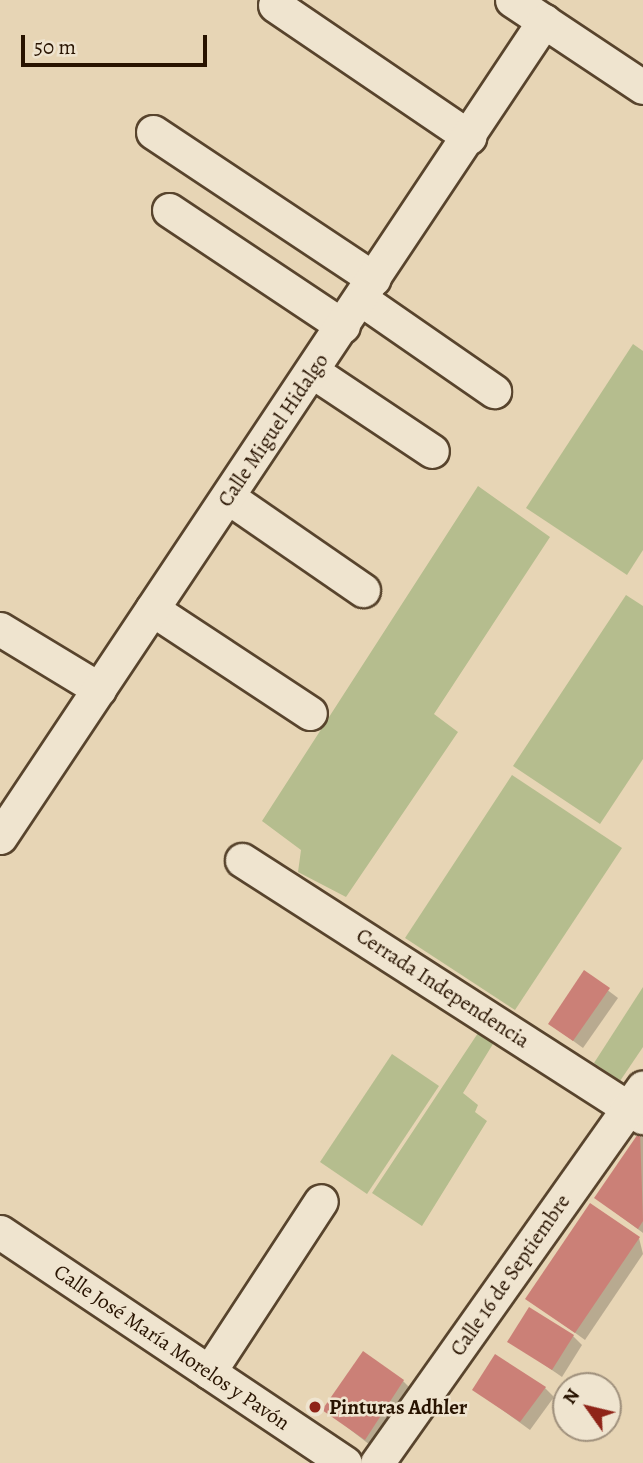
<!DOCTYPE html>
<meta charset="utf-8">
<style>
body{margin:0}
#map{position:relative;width:643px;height:1463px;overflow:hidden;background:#e7d5b5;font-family:Alegreya,serif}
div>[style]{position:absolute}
.green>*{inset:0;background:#b5bd8e}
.shadow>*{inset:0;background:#0003}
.building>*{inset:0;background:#cb8077}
.roads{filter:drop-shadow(2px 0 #58442d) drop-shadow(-2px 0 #58442d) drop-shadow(0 2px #58442d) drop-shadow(0 -2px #58442d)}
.minor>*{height:33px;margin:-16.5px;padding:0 16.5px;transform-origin:16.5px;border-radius:16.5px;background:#efe4cf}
.dots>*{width:19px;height:19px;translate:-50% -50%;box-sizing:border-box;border:4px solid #efe4cf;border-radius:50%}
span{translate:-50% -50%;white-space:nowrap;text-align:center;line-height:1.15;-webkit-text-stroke:5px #efe4cf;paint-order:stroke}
.street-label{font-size:21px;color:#281300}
.poi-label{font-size:21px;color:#281300;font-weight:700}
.left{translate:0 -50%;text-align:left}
.north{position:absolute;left:552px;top:1372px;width:70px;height:70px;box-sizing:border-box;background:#efe4cf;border:2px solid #9f907c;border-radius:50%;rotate:304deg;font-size:19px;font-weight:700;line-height:28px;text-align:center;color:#281300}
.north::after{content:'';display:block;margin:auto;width:24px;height:32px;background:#8f2418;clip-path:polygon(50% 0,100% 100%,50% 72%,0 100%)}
.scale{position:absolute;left:21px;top:35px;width:186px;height:32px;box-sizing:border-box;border:4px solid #281300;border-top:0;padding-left:9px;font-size:21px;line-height:24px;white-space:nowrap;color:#281300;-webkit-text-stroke:5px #efe4cf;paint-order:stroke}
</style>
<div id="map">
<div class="green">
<div style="clip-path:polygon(633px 344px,643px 351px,643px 550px,627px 575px,526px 508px)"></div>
<div style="clip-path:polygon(478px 486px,550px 537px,434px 714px,458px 732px,346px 897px,298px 872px,301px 850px,262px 821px)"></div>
<div style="clip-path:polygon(626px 595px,643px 606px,643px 759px,600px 824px,513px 766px)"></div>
<div style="clip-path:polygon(512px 775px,622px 848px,515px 1010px,405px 938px)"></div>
<div style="clip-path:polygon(643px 987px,643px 1047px,620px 1081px,594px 1063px)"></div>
<div style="clip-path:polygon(480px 1030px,496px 1039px,463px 1093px,478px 1105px,475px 1112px,487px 1121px,422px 1226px,372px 1193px)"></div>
<div style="clip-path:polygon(392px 1054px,439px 1086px,367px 1194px,320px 1162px)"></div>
</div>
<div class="shadow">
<div style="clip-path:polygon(585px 973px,618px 998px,583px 1048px,550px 1024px)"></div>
<div style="clip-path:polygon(640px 1134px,643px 1135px,643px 1233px,596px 1198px)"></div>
<div style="clip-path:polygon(639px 1238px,643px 1254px,585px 1340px,527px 1298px)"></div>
<div style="clip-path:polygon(573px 1336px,582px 1345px,562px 1377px,510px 1341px)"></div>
<div style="clip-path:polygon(403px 1381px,416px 1394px,379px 1452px,325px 1410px)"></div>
<div style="clip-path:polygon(545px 1388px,554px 1397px,530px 1430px,475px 1390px)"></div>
</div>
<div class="building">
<div style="clip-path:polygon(584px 970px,610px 988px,573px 1041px,548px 1024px)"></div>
<div style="clip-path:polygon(640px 1131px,643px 1221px,638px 1229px,594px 1198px)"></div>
<div style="clip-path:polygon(590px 1203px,640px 1237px,575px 1333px,525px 1299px)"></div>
<div style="clip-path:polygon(529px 1307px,574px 1335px,552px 1370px,507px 1342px)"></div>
<div style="clip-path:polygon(363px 1351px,404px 1380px,365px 1440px,322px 1410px)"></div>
<div style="clip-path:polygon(495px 1354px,546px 1387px,520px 1422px,472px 1390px)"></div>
</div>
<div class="roads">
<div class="minor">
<div style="left:512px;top:0;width:157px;rotate:33.6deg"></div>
<div style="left:275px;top:5px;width:235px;rotate:34.2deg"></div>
<div style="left:153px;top:132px;width:265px;rotate:33.6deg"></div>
<div style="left:169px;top:210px;width:209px;rotate:33.7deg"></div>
<div style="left:361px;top:299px;width:162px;rotate:34.7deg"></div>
<div style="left:312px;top:371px;width:144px;rotate:33.7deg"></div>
<div style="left:228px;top:497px;width:164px;rotate:34.6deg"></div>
<div style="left:152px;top:609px;width:189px;rotate:33.4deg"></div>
<div style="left:0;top:629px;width:116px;rotate:31.2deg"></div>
<div style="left:0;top:837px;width:981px;rotate:-56.31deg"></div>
<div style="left:242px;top:860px;width:476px;rotate:32.7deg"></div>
<div style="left:0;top:1232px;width:415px;rotate:33.8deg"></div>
<div style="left:209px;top:1372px;width:204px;rotate:-56.8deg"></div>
<div style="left:377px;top:1463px;width:460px;rotate:-54.7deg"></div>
</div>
</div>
<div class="dots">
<div style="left:315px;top:1407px;background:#8f2418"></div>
</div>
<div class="street-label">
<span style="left:273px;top:430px;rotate:-56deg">Calle Miguel Hidalgo</span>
<span style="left:443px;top:988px;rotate:33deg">Cerrada Independencia</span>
<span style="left:510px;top:1275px;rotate:-55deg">Calle 16 de Septiembre</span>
<span style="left:172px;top:1347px;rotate:34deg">Calle José María Morelos y Pavón</span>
</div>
<div class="poi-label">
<span class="left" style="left:329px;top:1407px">Pinturas Adhler</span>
</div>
<div class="north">N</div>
<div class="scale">50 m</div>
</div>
